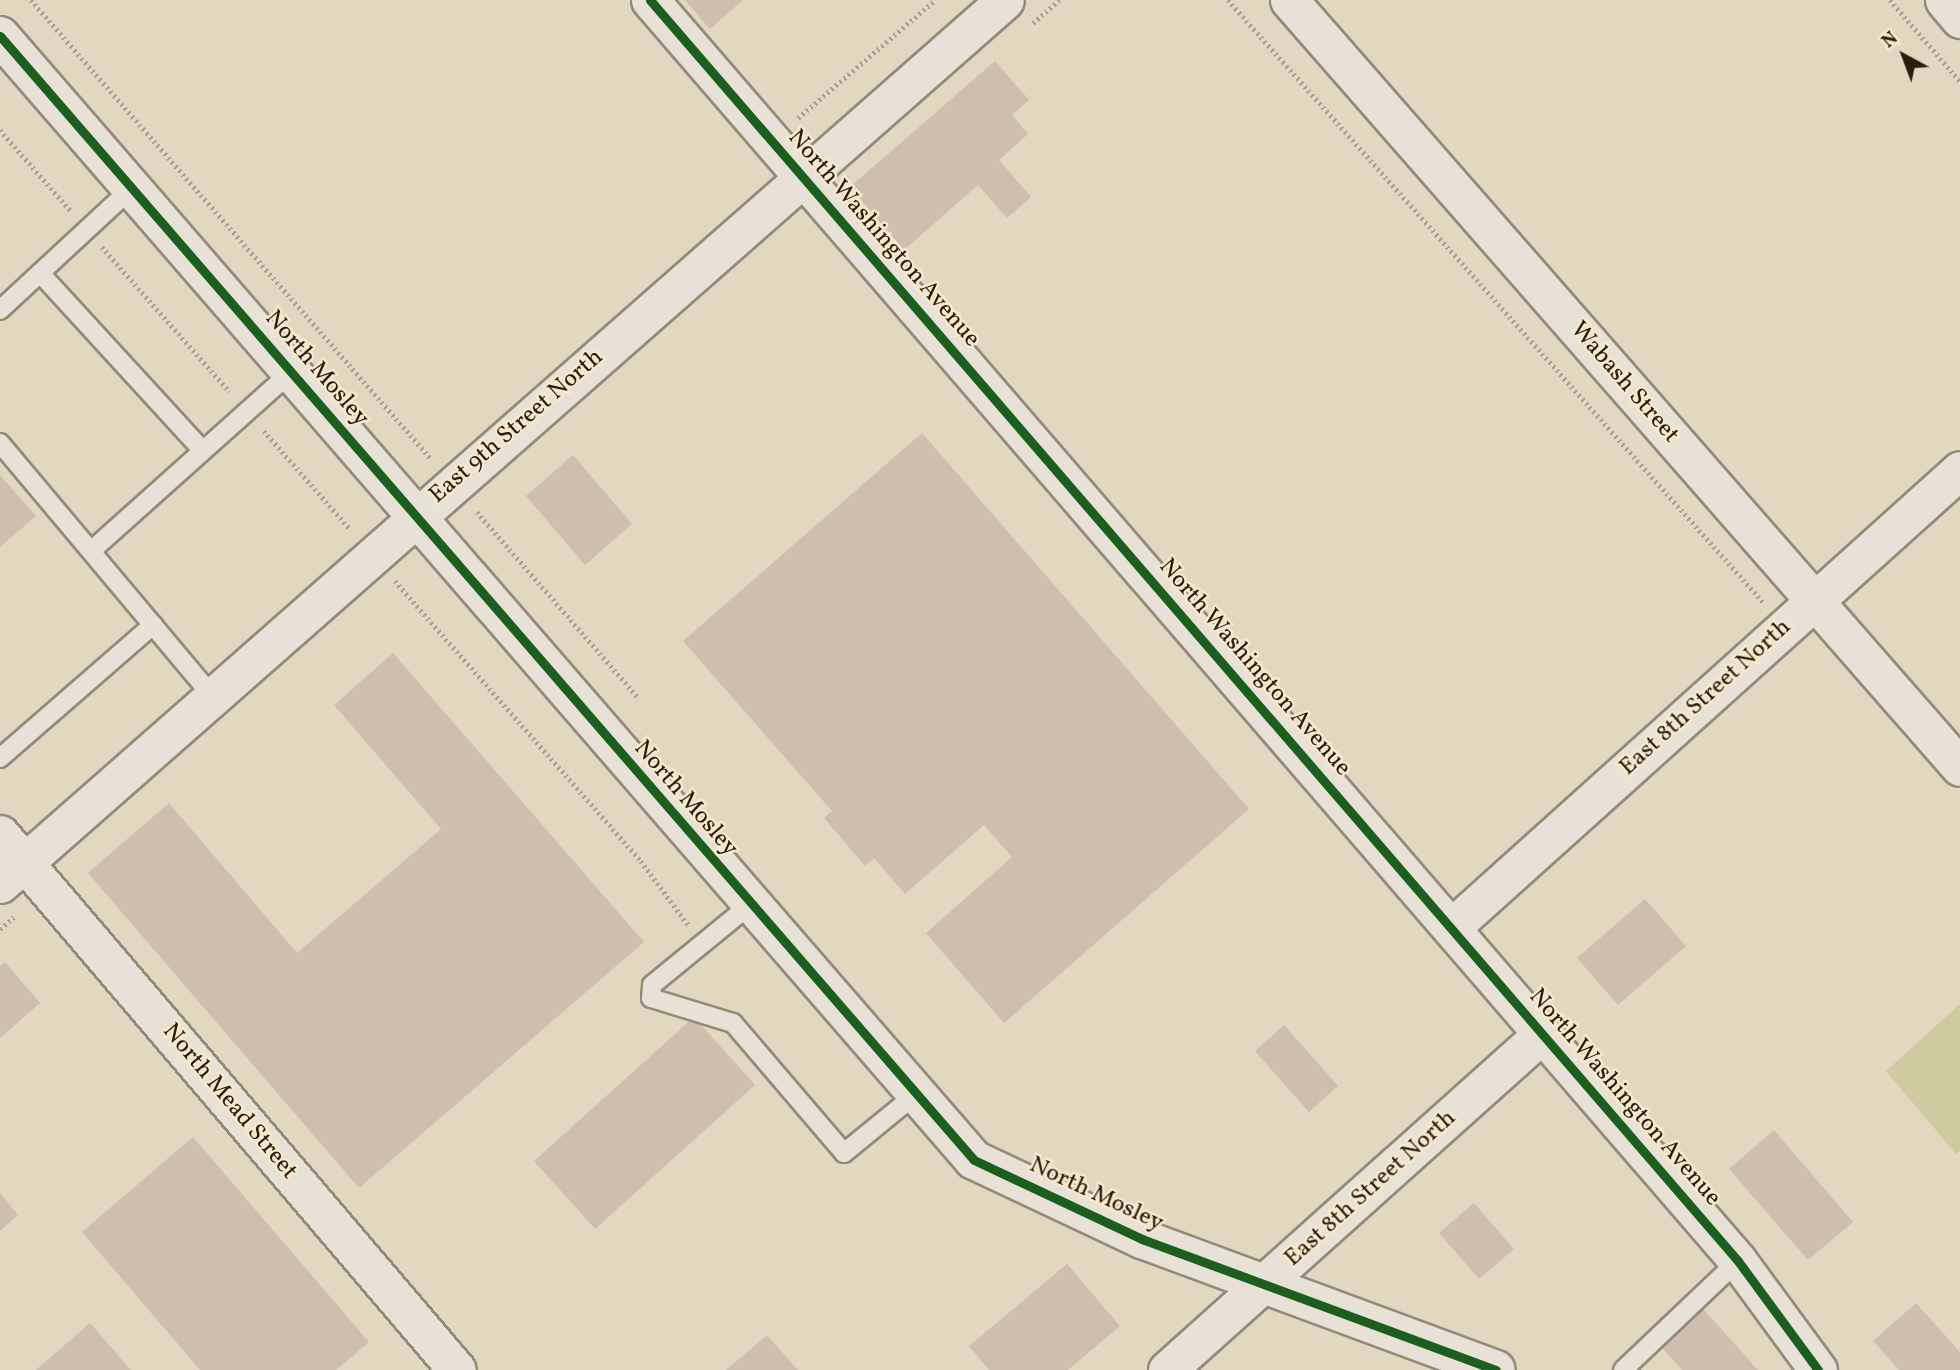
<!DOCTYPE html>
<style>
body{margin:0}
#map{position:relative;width:1960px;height:1370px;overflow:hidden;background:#e2d7bf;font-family:Vollkorn,serif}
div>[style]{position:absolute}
.green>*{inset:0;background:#cfcaa0}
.building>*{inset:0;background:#cebeab}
.path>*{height:4.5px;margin-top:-2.25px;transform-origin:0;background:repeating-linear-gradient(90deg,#a49e94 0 2px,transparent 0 5.5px)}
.roads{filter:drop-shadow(2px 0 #928a7b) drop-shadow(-2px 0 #928a7b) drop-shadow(0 2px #928a7b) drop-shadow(0 -2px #928a7b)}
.service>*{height:18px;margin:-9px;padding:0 9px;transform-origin:9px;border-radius:9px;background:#e7e1d6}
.minor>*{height:37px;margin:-18.5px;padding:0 18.5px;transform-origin:18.5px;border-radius:18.5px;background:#e7e1d6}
.tertiary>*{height:38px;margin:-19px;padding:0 19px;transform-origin:19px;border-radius:19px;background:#e7e1d6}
.cycleway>*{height:9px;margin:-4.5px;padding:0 4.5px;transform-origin:4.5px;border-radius:4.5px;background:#1b5e20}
span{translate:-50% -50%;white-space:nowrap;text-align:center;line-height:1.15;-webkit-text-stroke:5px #f6e8cc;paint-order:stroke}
.street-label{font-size:24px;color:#291d10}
.north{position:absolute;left:1869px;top:21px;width:70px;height:70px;-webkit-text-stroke:5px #f6e8cc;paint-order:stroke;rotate:319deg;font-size:19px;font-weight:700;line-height:28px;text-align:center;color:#291d10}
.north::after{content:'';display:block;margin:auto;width:24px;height:32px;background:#291d10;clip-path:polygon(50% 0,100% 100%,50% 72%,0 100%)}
</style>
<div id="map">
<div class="green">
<div style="clip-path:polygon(1960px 1004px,1960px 1151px,1956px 1154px,1886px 1071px)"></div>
</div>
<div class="building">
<div style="clip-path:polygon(685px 0,743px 0,710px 29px)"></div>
<div style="clip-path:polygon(995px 61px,1029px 100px,1012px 115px,1028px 134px,999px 160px,1031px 197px,1007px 218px,978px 185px,904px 250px,850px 187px)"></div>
<div style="clip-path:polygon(922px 433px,1249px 809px,1004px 1023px,926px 933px,1012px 857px,984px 825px,905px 894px,874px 858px,865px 866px,824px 818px,832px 811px,683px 641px)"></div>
<div style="clip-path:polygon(573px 455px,632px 524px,585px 565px,526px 496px)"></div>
<div style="clip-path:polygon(0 475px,36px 516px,0 547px)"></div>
<div style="clip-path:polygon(393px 653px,644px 942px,359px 1188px,88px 873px,169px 803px,297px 953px,441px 829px,334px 705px)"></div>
<div style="clip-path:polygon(1645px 899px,1686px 946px,1618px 1005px,1577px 958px)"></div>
<div style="clip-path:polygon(5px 962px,40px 1003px,0 1038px,0 966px)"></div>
<div style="clip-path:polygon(694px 1017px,755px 1085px,595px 1229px,534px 1161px)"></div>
<div style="clip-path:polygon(1284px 1025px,1338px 1086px,1309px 1112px,1255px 1051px)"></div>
<div style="clip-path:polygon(1774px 1130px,1853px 1222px,1808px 1260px,1729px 1169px)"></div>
<div style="clip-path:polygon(193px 1137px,369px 1342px,336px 1370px,200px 1370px,82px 1232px)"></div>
<div style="clip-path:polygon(0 1193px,18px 1215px,0 1231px)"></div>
<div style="clip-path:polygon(1474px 1203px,1514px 1249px,1479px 1279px,1439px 1233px)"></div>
<div style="clip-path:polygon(1067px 1264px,1120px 1326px,1068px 1370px,989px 1370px,969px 1346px)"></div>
<div style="clip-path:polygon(1916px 1303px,1960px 1352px,1960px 1370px,1899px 1370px,1873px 1341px)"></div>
<div style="clip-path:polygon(1703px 1309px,1758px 1370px,1682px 1370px,1661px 1347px)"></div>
<div style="clip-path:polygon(90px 1323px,131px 1370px,36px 1370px)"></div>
<div style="clip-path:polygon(767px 1335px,798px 1370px,726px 1370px)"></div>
</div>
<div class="path">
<div style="left:31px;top:0;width:610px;rotate:48.92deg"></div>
<div style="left:1228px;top:0;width:807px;rotate:48.37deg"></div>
<div style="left:1890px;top:0;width:107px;rotate:49.2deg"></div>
<div style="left:1033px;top:23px;width:35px;rotate:-41deg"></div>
<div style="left:798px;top:118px;width:181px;rotate:-40.7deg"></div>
<div style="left:0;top:130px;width:108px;rotate:48.8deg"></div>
<div style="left:102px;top:247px;width:193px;rotate:48.6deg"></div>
<div style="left:264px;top:431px;width:130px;rotate:48.7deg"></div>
<div style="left:477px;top:512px;width:244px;rotate:49deg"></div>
<div style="left:395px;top:581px;width:373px;rotate:48.7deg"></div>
<div style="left:641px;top:861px;width:81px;rotate:53.6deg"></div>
<div style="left:0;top:929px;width:18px;rotate:-41deg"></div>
</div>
<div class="roads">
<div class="service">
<div style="left:40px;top:273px;width:241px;rotate:47.5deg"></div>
<div style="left:0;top:310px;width:181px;rotate:-42.8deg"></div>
<div style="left:0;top:443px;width:330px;rotate:50deg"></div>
<div style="left:91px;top:551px;width:270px;rotate:-41.8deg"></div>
<div style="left:0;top:758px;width:203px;rotate:-41deg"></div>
<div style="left:751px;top:904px;width:128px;rotate:140.7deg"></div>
<div style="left:652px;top:985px;width:13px;rotate:94deg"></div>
<div style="left:651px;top:998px;width:86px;rotate:17deg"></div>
<div style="left:733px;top:1023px;width:171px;rotate:49.5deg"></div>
<div style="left:844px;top:1153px;width:93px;rotate:-39.3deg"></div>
<div style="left:1623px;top:1370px;width:158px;rotate:-43.5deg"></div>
</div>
<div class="minor">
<div style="left:650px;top:0;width:1665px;rotate:49.21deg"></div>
<div style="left:1738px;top:1261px;width:135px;rotate:53.7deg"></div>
<div style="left:1289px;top:0;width:1019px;rotate:48.82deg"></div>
<div style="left:1944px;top:0;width:25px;rotate:50deg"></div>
<div style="left:0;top:834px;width:704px;rotate:49.55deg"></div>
<div style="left:0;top:884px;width:1338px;rotate:-41.33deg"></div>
<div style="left:1452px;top:927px;width:683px;rotate:-41.97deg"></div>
<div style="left:1167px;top:1370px;width:504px;rotate:-41.86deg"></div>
</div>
<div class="tertiary">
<div style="left:0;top:36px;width:1487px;rotate:49.09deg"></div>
<div style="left:974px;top:1160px;width:186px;rotate:25.2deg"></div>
<div style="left:1142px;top:1239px;width:377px;rotate:20.3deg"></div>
</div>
</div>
<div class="cycleway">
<div style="left:650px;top:0;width:1665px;rotate:49.21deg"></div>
<div style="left:1738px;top:1261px;width:135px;rotate:53.7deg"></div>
<div style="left:0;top:36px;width:1487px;rotate:49.09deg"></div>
<div style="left:974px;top:1160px;width:186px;rotate:25.2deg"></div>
<div style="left:1142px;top:1239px;width:377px;rotate:20.3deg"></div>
</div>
<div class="street-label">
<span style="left:883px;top:239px;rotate:49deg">North Washington Avenue</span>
<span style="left:316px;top:369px;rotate:49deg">North Mosley</span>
<span style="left:1624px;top:383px;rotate:49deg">Wabash Street</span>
<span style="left:517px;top:427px;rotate:-41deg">East 9th Street North</span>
<span style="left:1254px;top:668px;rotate:49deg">North Washington Avenue</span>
<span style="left:1706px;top:698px;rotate:-42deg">East 8th Street North</span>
<span style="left:685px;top:799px;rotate:49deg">North Mosley</span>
<span style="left:1624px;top:1098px;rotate:49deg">North Washington Avenue</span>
<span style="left:229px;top:1102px;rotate:50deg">North Mead Street</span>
<span style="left:1371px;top:1189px;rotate:-42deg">East 8th Street North</span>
<span style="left:1096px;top:1195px;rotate:25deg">North Mosley</span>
</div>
<div class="north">N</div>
</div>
